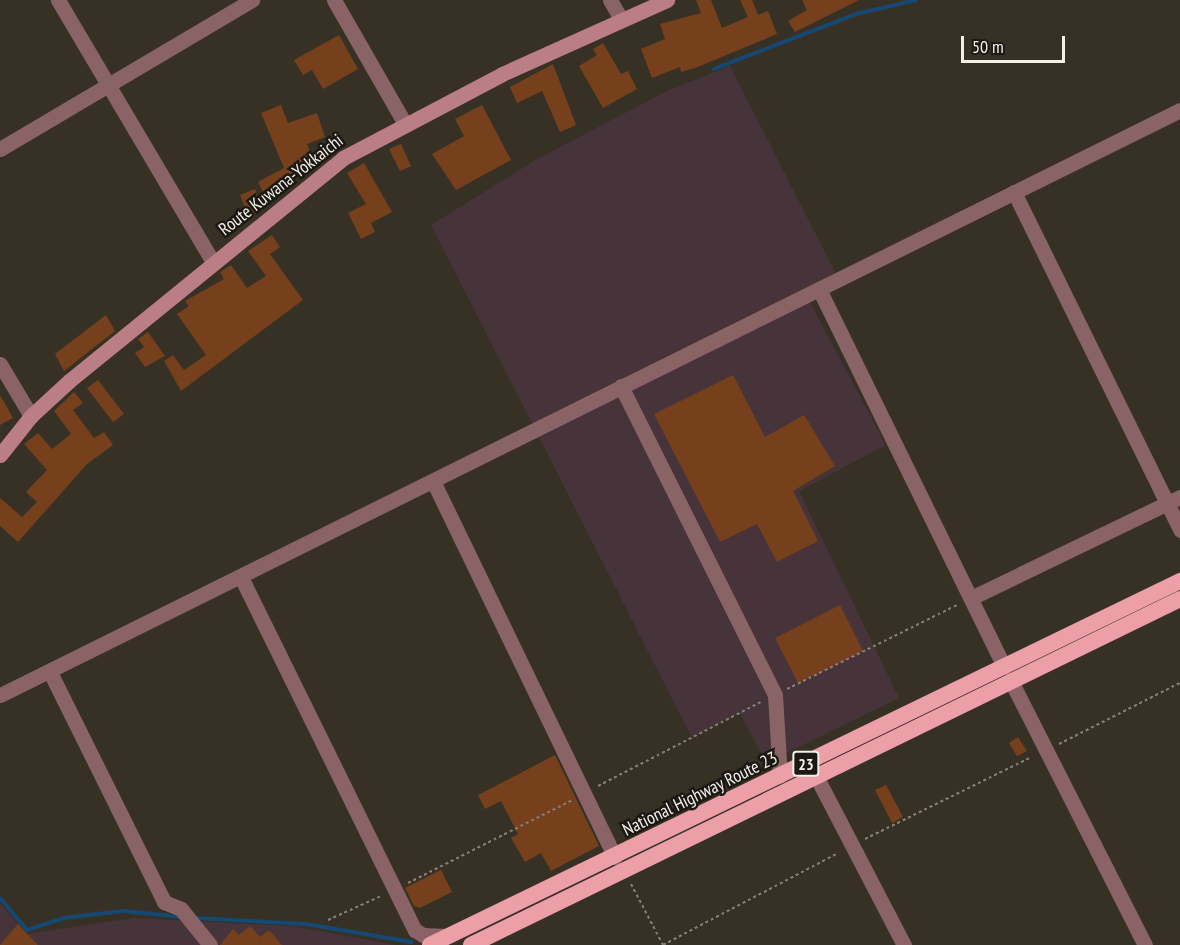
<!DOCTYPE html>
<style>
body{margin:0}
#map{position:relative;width:1180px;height:945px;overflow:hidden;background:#373125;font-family:"PT Sans Narrow",sans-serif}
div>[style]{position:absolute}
.industrial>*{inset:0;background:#47333a}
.stream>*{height:4px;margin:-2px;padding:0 2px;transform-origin:2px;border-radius:2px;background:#154873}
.building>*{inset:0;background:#75401b}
.path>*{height:2px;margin-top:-1px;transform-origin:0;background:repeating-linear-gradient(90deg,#857f75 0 3px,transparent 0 6px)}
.minor>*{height:15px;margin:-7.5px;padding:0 7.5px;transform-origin:7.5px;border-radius:7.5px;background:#8a6367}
.secondary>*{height:15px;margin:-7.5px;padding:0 7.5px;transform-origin:7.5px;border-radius:7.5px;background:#bb7e84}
.trunk>*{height:16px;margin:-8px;padding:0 8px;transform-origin:8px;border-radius:8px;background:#ec9fa6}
span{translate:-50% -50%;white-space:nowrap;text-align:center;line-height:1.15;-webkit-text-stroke:5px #1c1914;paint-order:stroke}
.shield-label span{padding:2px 4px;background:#1c1914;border:2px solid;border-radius:4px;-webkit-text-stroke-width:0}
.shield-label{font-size:16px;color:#f4f0e8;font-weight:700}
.street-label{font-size:18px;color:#f4f0e8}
.scale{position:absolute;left:961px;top:36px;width:104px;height:27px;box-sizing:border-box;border:3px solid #f4f0e8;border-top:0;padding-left:8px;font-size:18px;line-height:21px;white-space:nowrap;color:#f4f0e8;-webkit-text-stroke:4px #1c1914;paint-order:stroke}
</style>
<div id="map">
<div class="industrial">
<div style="clip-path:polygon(730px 66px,835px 272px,805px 293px,886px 445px,799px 491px,899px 698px,766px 763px,740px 713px,692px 738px,431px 225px,539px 158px,667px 91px)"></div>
<div style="clip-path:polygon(0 903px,27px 934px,133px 918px,292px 926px,396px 945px,0 945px)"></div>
</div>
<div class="stream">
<div style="left:714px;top:69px;width:152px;rotate:-21.2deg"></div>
<div style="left:856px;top:14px;width:62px;rotate:-13.1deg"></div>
<div style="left:0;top:898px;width:42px;rotate:49.8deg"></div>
<div style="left:27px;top:930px;width:38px;rotate:-18deg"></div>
<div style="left:63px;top:918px;width:61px;rotate:-6.5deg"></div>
<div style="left:124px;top:911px;width:57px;rotate:6deg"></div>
<div style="left:195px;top:918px;width:111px;rotate:3.1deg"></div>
<div style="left:306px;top:924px;width:107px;rotate:9.7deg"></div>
</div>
<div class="building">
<div style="clip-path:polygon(696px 0,711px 0,722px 28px,748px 17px,740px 0,752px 0,758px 15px,768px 11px,777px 34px,695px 68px,681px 72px,680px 67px,652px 78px,641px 49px,665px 39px,660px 24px,701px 13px)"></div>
<div style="clip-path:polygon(802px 0,859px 0,795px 32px,788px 21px,807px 10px)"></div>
<div style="clip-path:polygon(339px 35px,358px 69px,323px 89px,312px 70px,303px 75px,294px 60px)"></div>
<div style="clip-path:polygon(603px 43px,621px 74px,628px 71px,637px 89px,603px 108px,579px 66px,597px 55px,593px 49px)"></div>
<div style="clip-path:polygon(553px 64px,576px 125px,560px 132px,542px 91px,517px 103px,510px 87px)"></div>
<div style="clip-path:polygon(281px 105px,288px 123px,317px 113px,325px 137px,307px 144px,316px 167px,263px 192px,258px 182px,284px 168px,261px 113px)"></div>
<div style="clip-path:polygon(482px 105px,511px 160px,456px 190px,432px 154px,464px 136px,455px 119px)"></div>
<div style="clip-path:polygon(401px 144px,411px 166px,400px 171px,389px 149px)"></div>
<div style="clip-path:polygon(364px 163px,392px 212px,371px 223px,375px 232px,361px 239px,348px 213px,366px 204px,347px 173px)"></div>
<div style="clip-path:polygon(255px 189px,263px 210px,249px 217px,240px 195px)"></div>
<div style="clip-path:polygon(272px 235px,280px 247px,270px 254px,303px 300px,181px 391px,164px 361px,173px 355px,184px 370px,206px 355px,177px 314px,189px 306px,185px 301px,224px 279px,220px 272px,231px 265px,247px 288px,266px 276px,248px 251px)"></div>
<div style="clip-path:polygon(106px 315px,115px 331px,64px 371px,55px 354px)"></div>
<div style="clip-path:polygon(148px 332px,165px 356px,145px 367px,135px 353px,144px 347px,138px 339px)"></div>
<div style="clip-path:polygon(733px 375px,765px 437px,804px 415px,835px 466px,793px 491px,818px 541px,777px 562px,757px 524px,720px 542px,654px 414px)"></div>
<div style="clip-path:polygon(98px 380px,124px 414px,113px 422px,87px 388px)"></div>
<div style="clip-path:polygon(74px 392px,83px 403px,73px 410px,94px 438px,104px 432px,113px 445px,87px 464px,18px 542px,0 526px,0 498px,22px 517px,37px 502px,26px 492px,47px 470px,24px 444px,38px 433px,52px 449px,71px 434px,54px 411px)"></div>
<div style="clip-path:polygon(0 395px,13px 418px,0 425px)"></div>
<div style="clip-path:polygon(840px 605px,863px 651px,798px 683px,775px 638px)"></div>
<div style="clip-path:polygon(1018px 737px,1027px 751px,1017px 756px,1009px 743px)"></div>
<div style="clip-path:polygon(555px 755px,599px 846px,551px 871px,541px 853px,525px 862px,511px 838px,518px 834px,501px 801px,485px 809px,478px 795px)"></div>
<div style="clip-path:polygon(886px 785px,903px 817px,892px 823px,875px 790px)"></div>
<div style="clip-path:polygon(441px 870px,452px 892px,420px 908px,414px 906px,405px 888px)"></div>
<div style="clip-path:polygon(18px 924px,38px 945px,0 945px)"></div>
<div style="clip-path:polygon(250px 926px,260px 937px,269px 930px,282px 945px,220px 945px,233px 929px,239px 935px)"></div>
</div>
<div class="path">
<div style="left:787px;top:689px;width:190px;rotate:-26.3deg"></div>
<div style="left:1059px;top:744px;width:136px;rotate:-26.8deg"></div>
<div style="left:598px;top:786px;width:183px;rotate:-27.3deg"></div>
<div style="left:865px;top:839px;width:186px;rotate:-26.2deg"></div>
<div style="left:408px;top:883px;width:184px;rotate:-26.8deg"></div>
<div style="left:631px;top:884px;width:69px;rotate:62.3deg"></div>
<div style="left:328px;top:920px;width:58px;rotate:-24.4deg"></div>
<div style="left:663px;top:945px;width:198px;rotate:-27.7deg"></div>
</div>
<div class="minor">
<div style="left:58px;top:0;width:304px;rotate:59.4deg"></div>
<div style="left:334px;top:0;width:143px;rotate:60.2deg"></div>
<div style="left:610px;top:0;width:22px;rotate:60deg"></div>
<div style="left:0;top:149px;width:293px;rotate:-30.6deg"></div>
<div style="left:1014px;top:192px;width:377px;rotate:63.8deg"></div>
<div style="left:819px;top:289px;width:421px;rotate:63.9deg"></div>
<div style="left:0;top:364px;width:61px;rotate:59.2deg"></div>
<div style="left:621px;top:386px;width:345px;rotate:63.5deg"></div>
<div style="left:775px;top:695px;width:81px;rotate:86.5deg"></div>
<div style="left:433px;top:481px;width:418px;rotate:64.2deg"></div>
<div style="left:241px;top:577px;width:394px;rotate:63.8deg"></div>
<div style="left:415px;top:930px;width:9px;rotate:32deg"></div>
<div style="left:423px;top:935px;width:25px;rotate:2deg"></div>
<div style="left:973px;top:597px;width:230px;rotate:-25.8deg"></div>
<div style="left:50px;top:672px;width:257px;rotate:63.6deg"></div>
<div style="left:164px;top:902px;width:18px;rotate:22deg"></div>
<div style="left:181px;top:909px;width:46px;rotate:51.1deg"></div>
<div style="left:1011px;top:681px;width:296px;rotate:63.1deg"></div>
<div style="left:0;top:695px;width:1317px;rotate:-26.37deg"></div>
<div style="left:816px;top:776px;width:191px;rotate:62.5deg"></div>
</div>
<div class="secondary">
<div style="left:0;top:455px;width:50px;rotate:-51.5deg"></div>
<div style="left:31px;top:416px;width:52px;rotate:-42.6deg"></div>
<div style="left:69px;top:381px;width:353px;rotate:-39.1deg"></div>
<div style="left:343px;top:158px;width:180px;rotate:-27.8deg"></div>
<div style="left:502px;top:74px;width:181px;rotate:-24.2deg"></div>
</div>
<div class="trunk">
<div style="left:430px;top:945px;width:834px;rotate:-25.89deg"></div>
<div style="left:471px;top:945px;width:789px;rotate:-26.01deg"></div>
</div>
<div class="shield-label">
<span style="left:806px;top:764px">23</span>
</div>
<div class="street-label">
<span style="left:281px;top:185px;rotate:-38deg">Route Kuwana-Yokkaichi</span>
<span style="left:700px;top:794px;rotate:-26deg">National Highway Route 23</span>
</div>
<div class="scale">50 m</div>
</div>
